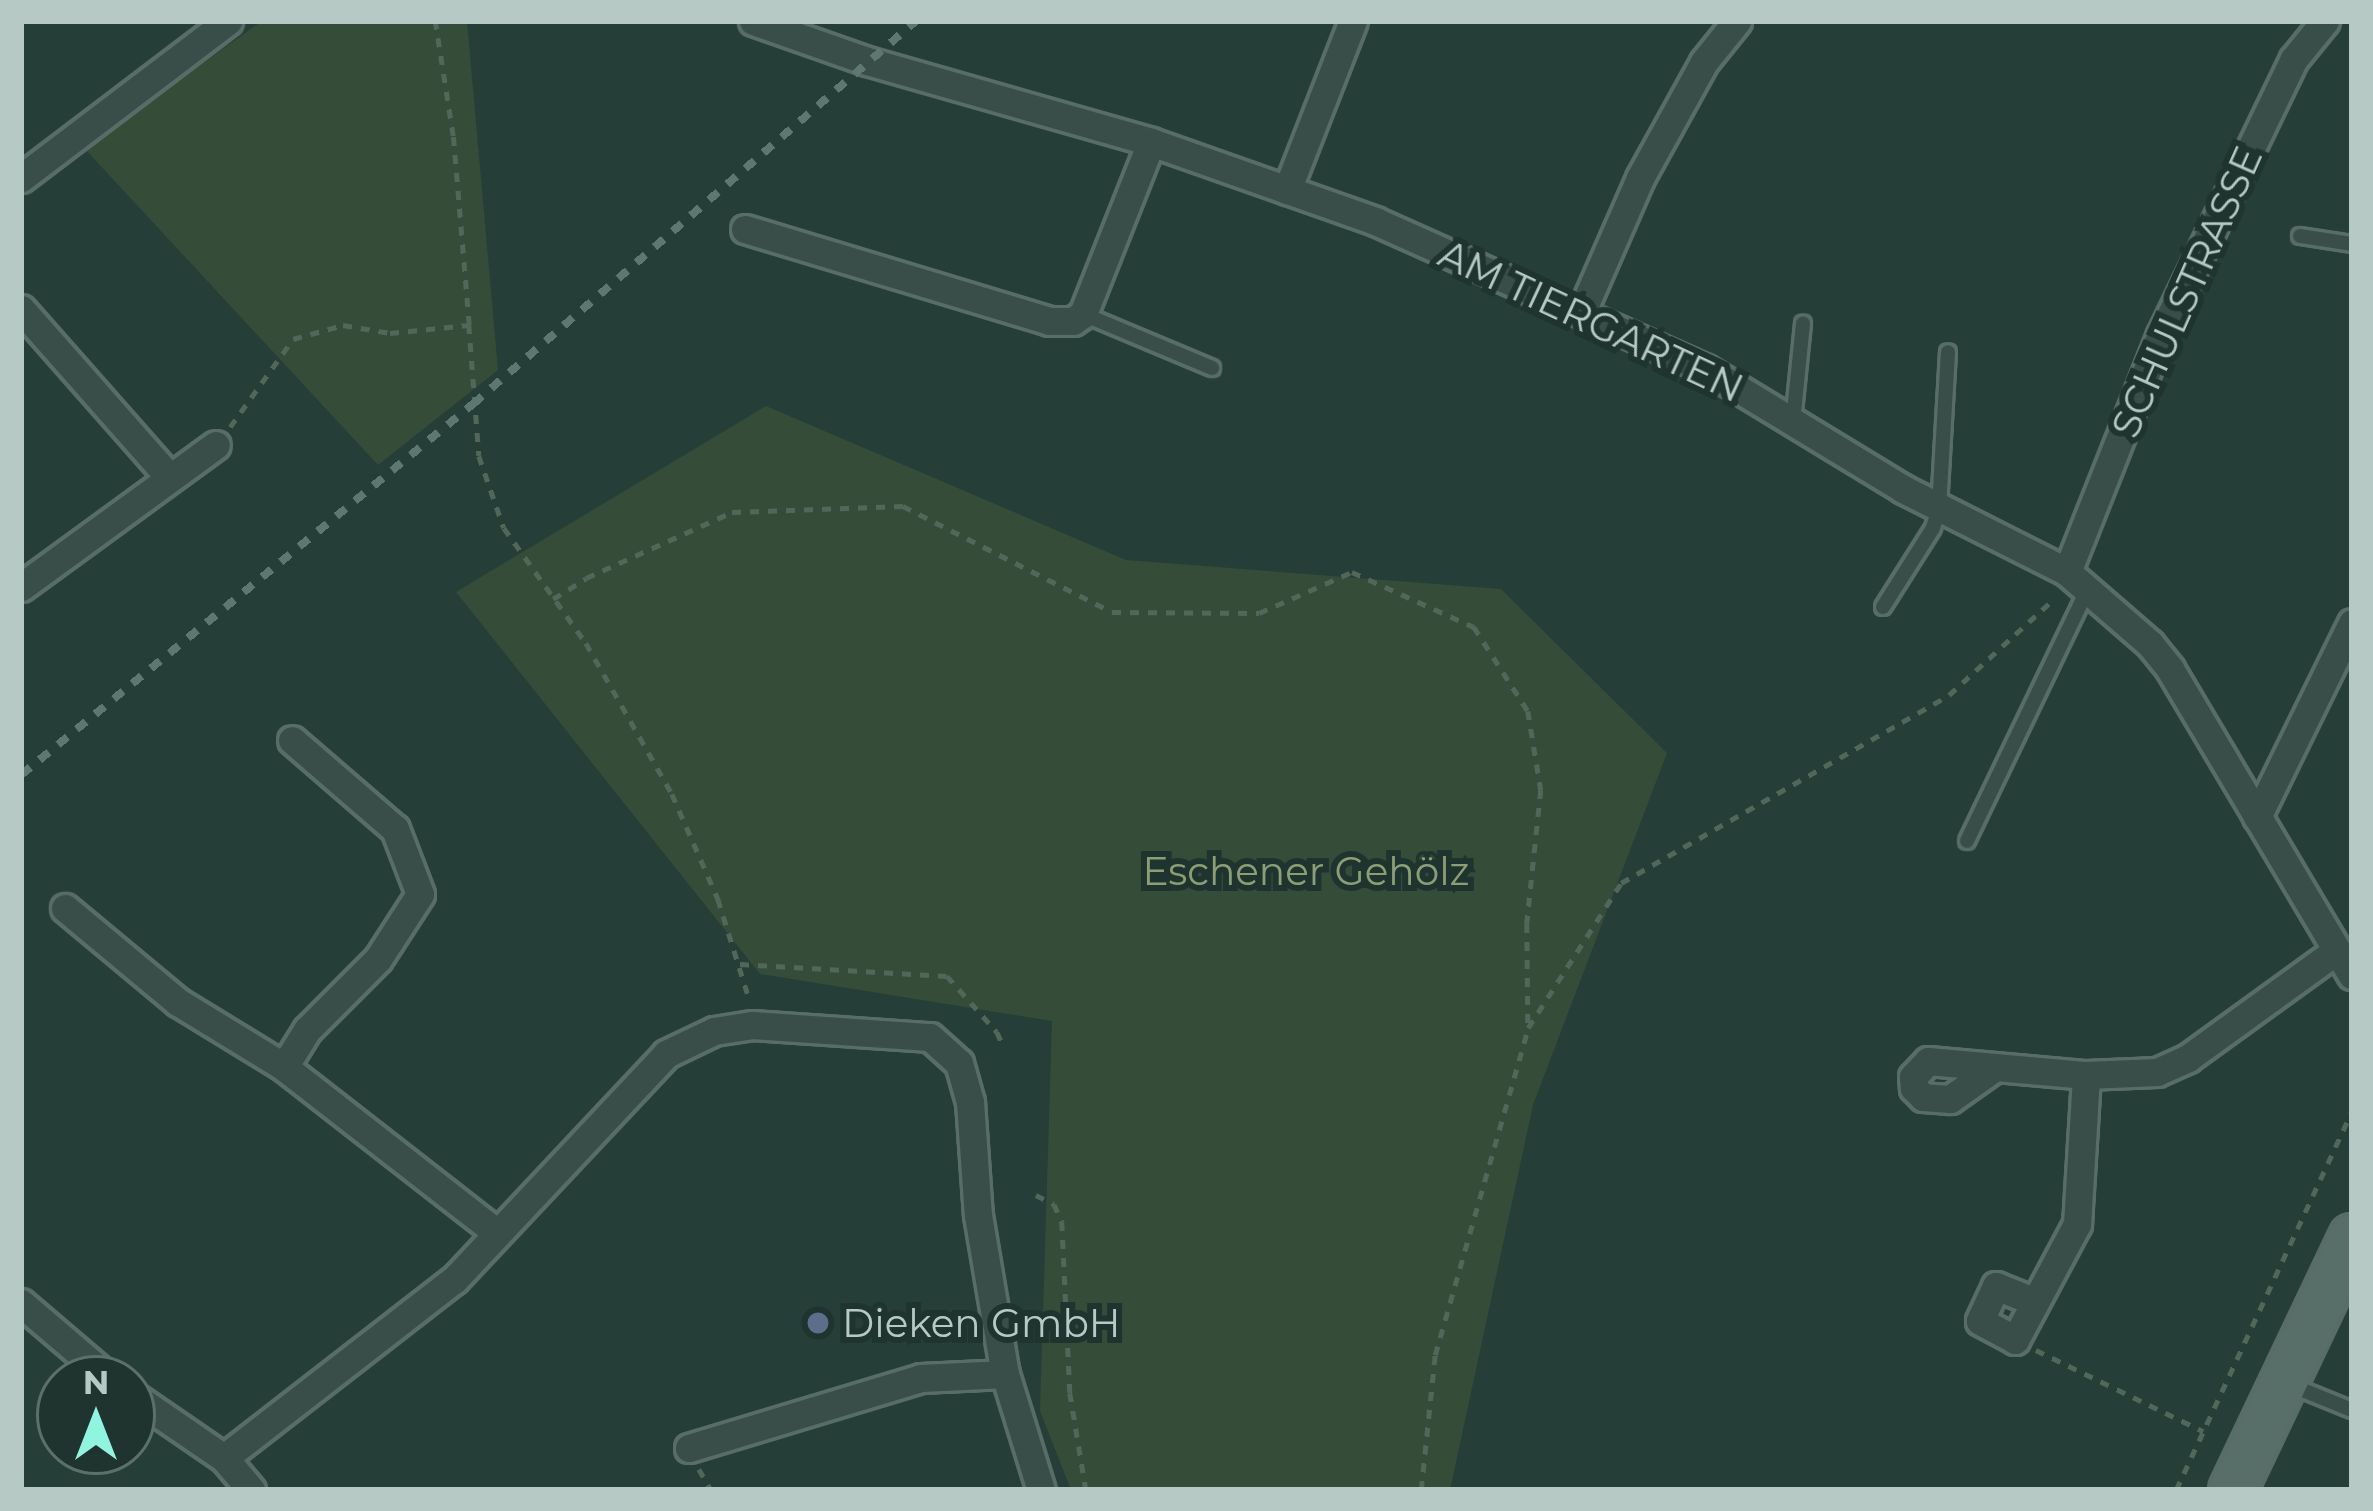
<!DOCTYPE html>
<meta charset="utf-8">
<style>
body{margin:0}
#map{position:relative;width:2373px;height:1511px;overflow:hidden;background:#263e38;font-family:Montserrat,sans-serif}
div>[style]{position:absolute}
.green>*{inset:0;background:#354c38}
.path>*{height:4.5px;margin-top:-2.25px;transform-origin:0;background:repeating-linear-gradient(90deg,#516759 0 9px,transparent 0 18px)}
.roads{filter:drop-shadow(3px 0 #586c68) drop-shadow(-3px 0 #586c68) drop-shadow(0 3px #586c68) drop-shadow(0 -3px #586c68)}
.service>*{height:14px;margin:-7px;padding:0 7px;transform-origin:7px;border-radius:7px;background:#3a4e49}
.minor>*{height:27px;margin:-13.5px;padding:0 13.5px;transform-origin:13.5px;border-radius:13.5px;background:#3a4e49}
.primary>*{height:45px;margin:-22.5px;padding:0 22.5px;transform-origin:22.5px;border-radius:22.5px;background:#586e69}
.rail>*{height:8px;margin-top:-4px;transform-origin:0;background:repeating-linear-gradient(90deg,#5e7771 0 12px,transparent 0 24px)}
.dots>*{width:33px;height:33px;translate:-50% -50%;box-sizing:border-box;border:6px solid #1f332f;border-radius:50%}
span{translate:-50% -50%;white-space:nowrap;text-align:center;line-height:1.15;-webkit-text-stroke:12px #1f332f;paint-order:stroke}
.street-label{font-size:39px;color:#b6c9c5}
.park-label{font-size:39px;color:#8d9e75}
.poi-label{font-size:39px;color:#b6c9c5}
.left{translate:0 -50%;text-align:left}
.frame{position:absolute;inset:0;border:24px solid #b6c9c5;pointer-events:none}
.north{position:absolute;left:36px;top:1355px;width:120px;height:120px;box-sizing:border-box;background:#1f332f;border:3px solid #5b6f6b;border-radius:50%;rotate:0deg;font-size:33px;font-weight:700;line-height:48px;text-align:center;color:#b6c9c5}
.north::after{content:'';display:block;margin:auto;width:42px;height:54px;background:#90f4df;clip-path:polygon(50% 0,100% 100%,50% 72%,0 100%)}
</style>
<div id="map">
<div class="green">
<div style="clip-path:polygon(262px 21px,467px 21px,498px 370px,378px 465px,84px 148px)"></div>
<div style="clip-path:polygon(766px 406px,1126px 560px,1501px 589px,1667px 753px,1533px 1105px,1450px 1490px,1071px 1490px,1040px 1411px,1052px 1021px,760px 974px,456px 592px)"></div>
</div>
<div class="path">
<div style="left:469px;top:325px;width:131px;rotate:85.6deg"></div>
<div style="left:479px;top:456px;width:76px;rotate:70.9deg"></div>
<div style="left:504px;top:528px;width:141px;rotate:54.5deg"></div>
<div style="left:586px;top:643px;width:174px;rotate:60.3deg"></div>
<div style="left:672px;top:794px;width:115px;rotate:66.3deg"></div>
<div style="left:718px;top:899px;width:107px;rotate:72.6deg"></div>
<div style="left:230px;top:427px;width:108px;rotate:-54.4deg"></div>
<div style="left:293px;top:339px;width:52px;rotate:-15.6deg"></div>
<div style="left:343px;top:325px;width:48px;rotate:9.7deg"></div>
<div style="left:390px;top:333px;width:79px;rotate:-5.8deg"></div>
<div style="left:469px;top:325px;width:190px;rotate:-94.8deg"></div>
<div style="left:453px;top:136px;width:116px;rotate:-98.9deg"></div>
<div style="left:553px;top:599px;width:39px;rotate:-32deg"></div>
<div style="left:586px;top:578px;width:160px;rotate:-24.3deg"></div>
<div style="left:732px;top:512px;width:171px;rotate:-2deg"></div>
<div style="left:903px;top:506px;width:234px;rotate:26.9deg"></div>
<div style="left:1112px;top:612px;width:147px;rotate:0.4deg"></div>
<div style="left:1259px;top:613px;width:102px;rotate:-23.8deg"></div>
<div style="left:1352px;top:572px;width:134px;rotate:24.3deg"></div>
<div style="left:1474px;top:627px;width:100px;rotate:57.3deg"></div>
<div style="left:1528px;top:711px;width:80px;rotate:80.7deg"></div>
<div style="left:1541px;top:790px;width:135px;rotate:96deg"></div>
<div style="left:1527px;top:924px;width:102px;rotate:89.4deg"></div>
<div style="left:740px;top:964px;width:207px;rotate:3.3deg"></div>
<div style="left:947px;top:976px;width:75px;rotate:48.2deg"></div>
<div style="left:997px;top:1032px;width:17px;rotate:66deg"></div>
<div style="left:1036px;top:1195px;width:20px;rotate:27deg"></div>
<div style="left:1054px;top:1204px;width:20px;rotate:66deg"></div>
<div style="left:1062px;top:1222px;width:171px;rotate:87.3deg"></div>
<div style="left:1070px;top:1393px;width:98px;rotate:80.6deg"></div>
<div style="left:2036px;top:1350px;width:186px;rotate:25.9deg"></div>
<div style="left:699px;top:1469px;width:24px;rotate:60deg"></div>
<div style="left:1421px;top:1490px;width:136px;rotate:-84.1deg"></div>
<div style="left:1435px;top:1355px;width:340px;rotate:-74.1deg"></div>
<div style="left:1528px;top:1028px;width:172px;rotate:-57.3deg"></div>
<div style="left:1621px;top:883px;width:378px;rotate:-29.8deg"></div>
<div style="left:1949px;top:695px;width:144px;rotate:-42.5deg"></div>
<div style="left:2176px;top:1490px;width:418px;rotate:-65.1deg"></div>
</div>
<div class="roads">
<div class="service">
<div style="left:2300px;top:236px;width:53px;rotate:8.7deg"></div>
<div style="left:1083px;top:314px;width:140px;rotate:22.7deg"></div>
<div style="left:1793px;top:422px;width:99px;rotate:-84.2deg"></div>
<div style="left:1883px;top:607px;width:93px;rotate:-57.7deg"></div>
<div style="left:1933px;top:528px;width:21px;rotate:-73deg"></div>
<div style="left:1939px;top:508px;width:156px;rotate:-86.7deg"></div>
<div style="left:1967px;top:841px;width:280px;rotate:-64.4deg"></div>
<div style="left:2288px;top:1384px;width:69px;rotate:22.1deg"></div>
</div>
<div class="minor">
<div style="left:753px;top:21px;width:121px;rotate:19.3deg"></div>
<div style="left:867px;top:61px;width:295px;rotate:15.9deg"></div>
<div style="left:1151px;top:142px;width:238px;rotate:19.4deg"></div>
<div style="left:1375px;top:221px;width:363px;rotate:24.1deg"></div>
<div style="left:1706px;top:369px;width:231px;rotate:31.3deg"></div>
<div style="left:1903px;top:489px;width:184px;rotate:26.8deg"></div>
<div style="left:2067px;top:572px;width:110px;rotate:40.9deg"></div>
<div style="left:2150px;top:644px;width:32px;rotate:51deg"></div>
<div style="left:2170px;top:669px;width:356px;rotate:59.3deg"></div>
<div style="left:21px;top:178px;width:260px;rotate:-37.2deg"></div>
<div style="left:1287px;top:190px;width:181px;rotate:-68.7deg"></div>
<div style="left:745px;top:229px;width:318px;rotate:16.8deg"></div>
<div style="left:1049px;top:321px;width:24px"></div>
<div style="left:1073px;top:321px;width:12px;rotate:-35deg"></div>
<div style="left:1083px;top:314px;width:185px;rotate:-68.4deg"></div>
<div style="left:21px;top:309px;width:224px;rotate:48.6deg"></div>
<div style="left:1582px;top:311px;width:145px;rotate:-66.4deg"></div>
<div style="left:1640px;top:178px;width:132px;rotate:-61.1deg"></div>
<div style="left:1704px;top:62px;width:53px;rotate:-51.2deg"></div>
<div style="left:2067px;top:572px;width:255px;rotate:-68.4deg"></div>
<div style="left:2161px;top:335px;width:306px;rotate:-64.3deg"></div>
<div style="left:2294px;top:59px;width:49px;rotate:-50.8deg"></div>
<div style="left:21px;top:587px;width:241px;rotate:-36.1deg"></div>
<div style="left:2257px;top:817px;width:216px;rotate:-63.9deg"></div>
<div style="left:65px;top:908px;width:147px;rotate:39.8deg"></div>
<div style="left:178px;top:1002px;width:124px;rotate:31.5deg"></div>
<div style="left:284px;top:1067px;width:270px;rotate:37.9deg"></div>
<div style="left:284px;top:1067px;width:44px;rotate:-58.1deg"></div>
<div style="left:307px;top:1030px;width:100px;rotate:-45deg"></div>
<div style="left:378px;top:959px;width:77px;rotate:-57.1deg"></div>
<div style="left:420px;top:894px;width:70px;rotate:-111deg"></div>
<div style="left:395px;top:829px;width:136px;rotate:-139.2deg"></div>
<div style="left:1994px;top:1068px;width:54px;rotate:144.8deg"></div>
<div style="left:1950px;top:1099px;width:27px;rotate:-176deg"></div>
<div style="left:1923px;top:1097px;width:13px;rotate:-135deg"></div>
<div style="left:1914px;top:1088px;width:11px;rotate:-95deg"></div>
<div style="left:1913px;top:1077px;width:22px;rotate:-47deg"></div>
<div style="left:1928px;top:1061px;width:159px;rotate:5.1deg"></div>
<div style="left:2086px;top:1075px;width:71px;rotate:-2.4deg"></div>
<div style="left:2157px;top:1072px;width:34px;rotate:-24deg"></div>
<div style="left:2188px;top:1058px;width:183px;rotate:-35.9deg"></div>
<div style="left:2033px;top:1301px;width:40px;rotate:-158deg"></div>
<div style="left:1996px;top:1286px;width:38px;rotate:115deg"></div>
<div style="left:1980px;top:1321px;width:40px;rotate:28deg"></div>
<div style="left:2015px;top:1340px;width:132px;rotate:-61.9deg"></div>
<div style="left:2077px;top:1224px;width:149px;rotate:-86.5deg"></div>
<div style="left:21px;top:1303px;width:117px;rotate:40.5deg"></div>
<div style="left:132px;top:1395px;width:112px;rotate:34.4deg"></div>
<div style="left:224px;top:1458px;width:42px;rotate:49.8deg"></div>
<div style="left:689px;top:1448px;width:242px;rotate:-16.8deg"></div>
<div style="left:921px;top:1378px;width:84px;rotate:-2.7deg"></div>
<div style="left:224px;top:1458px;width:292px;rotate:-37.8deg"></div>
<div style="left:455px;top:1279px;width:308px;rotate:-46.8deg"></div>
<div style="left:666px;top:1054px;width:53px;rotate:-25.6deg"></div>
<div style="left:714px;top:1031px;width:38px;rotate:-9deg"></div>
<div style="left:752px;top:1025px;width:178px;rotate:3.9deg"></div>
<div style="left:930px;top:1037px;width:39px;rotate:42deg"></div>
<div style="left:959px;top:1063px;width:41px;rotate:74.2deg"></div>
<div style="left:970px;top:1102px;width:113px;rotate:86deg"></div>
<div style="left:978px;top:1215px;width:161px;rotate:80.4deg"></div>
<div style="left:1005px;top:1374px;width:121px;rotate:72.8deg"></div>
</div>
<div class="primary">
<div style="left:2232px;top:1490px;width:280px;rotate:-64.6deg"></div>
</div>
</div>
<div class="rail">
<div style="left:21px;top:775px;width:585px;rotate:-39.38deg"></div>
<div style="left:473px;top:404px;width:586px;rotate:-40.85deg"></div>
</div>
<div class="dots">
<div style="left:818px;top:1323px;background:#5c6f8a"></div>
</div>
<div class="street-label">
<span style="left:2187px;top:292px;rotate:-66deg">SCHULSTRASSE</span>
<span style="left:1591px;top:321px;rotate:25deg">AM TIERGARTEN</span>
</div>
<div class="park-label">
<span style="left:1306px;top:871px">Eschener Gehölz</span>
</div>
<div class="poi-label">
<span class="left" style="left:842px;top:1323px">Dieken GmbH</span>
</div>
<div class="frame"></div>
<div class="north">N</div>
</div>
